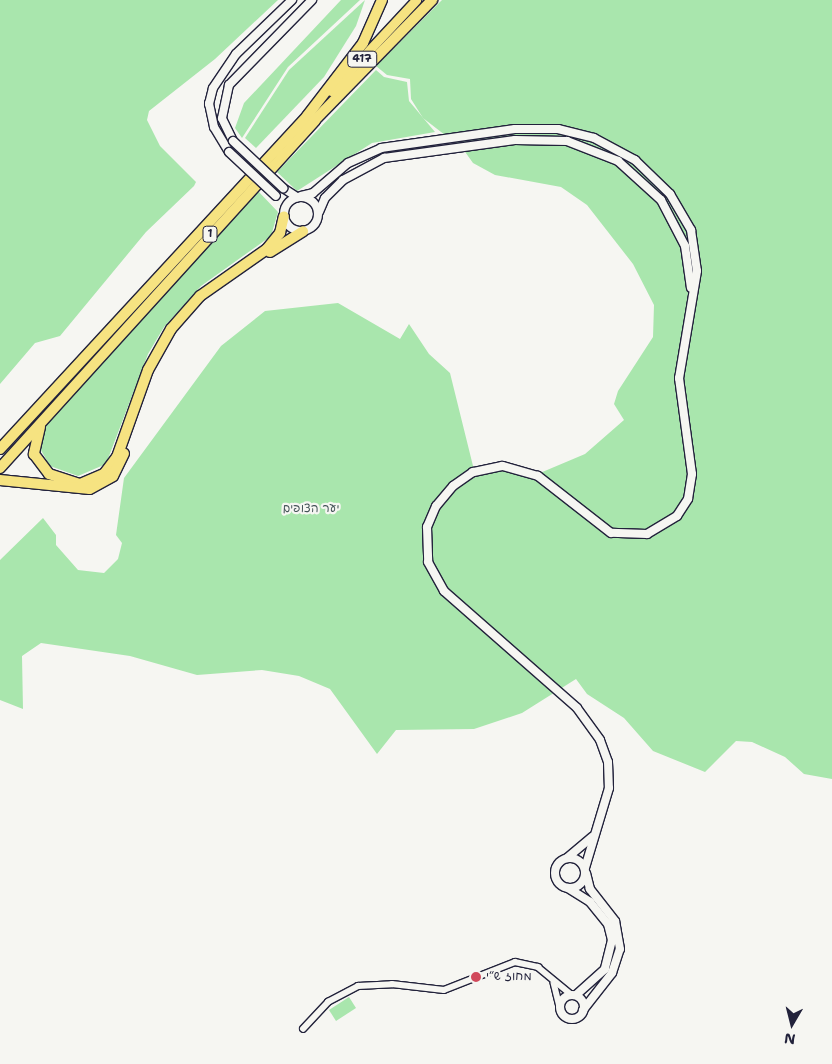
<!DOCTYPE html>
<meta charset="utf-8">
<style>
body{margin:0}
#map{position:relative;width:832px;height:1064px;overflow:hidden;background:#f6f6f2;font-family:"Shantell Sans","Playpen Sans Hebrew",sans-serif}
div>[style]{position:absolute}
.green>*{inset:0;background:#a9e6ad}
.roads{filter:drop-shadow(1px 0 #22223b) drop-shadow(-1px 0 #22223b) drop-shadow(0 1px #22223b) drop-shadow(0 -1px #22223b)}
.street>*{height:5.5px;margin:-2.75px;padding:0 2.75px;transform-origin:2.75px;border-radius:2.75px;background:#f6f6f2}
.secondary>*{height:8px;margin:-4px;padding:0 4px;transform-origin:4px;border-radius:4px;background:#f6f6f2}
.secondary>.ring{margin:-4px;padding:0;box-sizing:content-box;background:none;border:8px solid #f6f6f2;border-radius:50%}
.primary>*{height:9px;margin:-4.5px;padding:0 4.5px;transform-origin:4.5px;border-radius:4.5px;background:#f6e381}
.highway>*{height:10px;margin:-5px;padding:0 5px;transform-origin:5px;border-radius:5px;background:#f6e381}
.bridges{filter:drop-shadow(1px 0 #22223b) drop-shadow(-1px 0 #22223b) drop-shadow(0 1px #22223b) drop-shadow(0 -1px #22223b)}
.secondary-bridge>*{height:8px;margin:-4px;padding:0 4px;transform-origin:4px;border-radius:4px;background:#f6f6f2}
.dots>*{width:14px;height:14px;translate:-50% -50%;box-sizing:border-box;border:2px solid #f6f6f2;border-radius:50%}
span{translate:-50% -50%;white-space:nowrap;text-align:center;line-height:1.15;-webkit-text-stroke:4.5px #f6f6f2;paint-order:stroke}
.shield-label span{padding:1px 4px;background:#f6f6f2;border:1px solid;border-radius:4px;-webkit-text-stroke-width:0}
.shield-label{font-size:11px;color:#22223b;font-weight:700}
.park-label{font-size:12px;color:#445358}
.poi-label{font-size:12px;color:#22223b}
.left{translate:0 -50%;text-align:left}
.north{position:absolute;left:767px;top:999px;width:50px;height:50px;-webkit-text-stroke:4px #f6f6f2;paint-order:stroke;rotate:188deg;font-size:14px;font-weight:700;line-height:20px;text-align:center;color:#22223b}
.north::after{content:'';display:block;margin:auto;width:18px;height:22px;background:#22223b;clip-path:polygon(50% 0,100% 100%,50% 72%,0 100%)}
</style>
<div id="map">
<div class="green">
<div style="clip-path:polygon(0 0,278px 0,215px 59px,149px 111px,147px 120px,160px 146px,196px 182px,194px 186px,146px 232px,60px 336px,35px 343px,0 384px)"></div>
<div style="clip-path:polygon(341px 0,360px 0,288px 67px,242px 138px,235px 128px,244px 103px)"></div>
<div style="clip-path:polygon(365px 0,356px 26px,324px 77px,256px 148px,245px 138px,289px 70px)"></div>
<div style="clip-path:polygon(442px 0,832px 0,832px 779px,804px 774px,785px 757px,752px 742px,736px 741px,705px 772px,653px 751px,624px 718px,587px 694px,576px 679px,522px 713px,474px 729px,396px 730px,377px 754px,330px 689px,299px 676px,262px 670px,197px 675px,130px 656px,41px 643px,22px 656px,23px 709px,0 700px,0 560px,43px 518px,56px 535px,56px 545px,78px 570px,104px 573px,118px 559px,122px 543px,116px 535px,124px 478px,221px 346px,265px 311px,338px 303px,400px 339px,409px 324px,429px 354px,450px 373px,474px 470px,540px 473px,585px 454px,624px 420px,614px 404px,618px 391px,653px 337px,654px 305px,633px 264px,587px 205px,561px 187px,495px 175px,473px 163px,463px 149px,423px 118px,411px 99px,410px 79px,387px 75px,376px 66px)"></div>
<div style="clip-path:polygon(376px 70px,384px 77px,407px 82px,409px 101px,435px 132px,372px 143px,297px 191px,277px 172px)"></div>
<div style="clip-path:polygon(258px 191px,278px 212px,271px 236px,201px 286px,164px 327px,148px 354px,106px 464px,78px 476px,50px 466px,38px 445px,43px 428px)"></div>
<div style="clip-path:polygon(349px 997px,356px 1008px,336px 1021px,329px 1010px)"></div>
</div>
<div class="roads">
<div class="street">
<div style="left:554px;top:983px;width:25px;rotate:76deg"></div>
<div style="left:303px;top:1029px;width:37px;rotate:-47deg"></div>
<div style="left:328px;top:1002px;width:34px;rotate:-28deg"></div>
<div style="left:358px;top:986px;width:34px;rotate:-3deg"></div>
<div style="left:392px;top:984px;width:52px;rotate:6.6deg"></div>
<div style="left:444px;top:990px;width:76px;rotate:-21.5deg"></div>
<div style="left:515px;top:962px;width:24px;rotate:12deg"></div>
<div style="left:538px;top:967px;width:44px;rotate:39.5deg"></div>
</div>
<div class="secondary">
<div style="left:233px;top:141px;width:25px;rotate:-116deg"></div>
<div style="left:222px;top:118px;width:34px;rotate:-78deg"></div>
<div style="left:229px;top:85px;width:119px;rotate:-45.7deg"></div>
<div style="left:229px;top:152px;width:29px;rotate:-121deg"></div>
<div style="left:214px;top:127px;width:24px;rotate:-102deg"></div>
<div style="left:209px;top:104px;width:16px;rotate:-76deg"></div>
<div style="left:213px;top:88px;width:41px;rotate:-55.9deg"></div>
<div style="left:236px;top:54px;width:78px;rotate:-44deg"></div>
<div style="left:283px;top:188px;width:17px;rotate:33deg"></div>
<div style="left:301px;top:196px;width:12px;rotate:-14deg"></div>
<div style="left:313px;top:193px;width:46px;rotate:-40.6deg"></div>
<div style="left:348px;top:163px;width:36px;rotate:-24deg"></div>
<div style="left:381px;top:148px;width:135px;rotate:-8.1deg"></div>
<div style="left:515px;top:129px;width:43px"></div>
<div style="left:558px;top:129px;width:37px;rotate:14deg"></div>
<div style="left:594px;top:138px;width:47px;rotate:28.2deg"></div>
<div style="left:635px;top:160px;width:49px;rotate:44.2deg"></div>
<div style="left:670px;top:194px;width:42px;rotate:59.7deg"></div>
<div style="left:691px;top:230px;width:41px;rotate:81.7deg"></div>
<div style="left:697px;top:271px;width:109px;rotate:99.5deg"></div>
<div style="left:679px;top:378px;width:97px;rotate:82.3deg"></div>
<div style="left:692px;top:474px;width:25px;rotate:99deg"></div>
<div style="left:688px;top:499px;width:20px;rotate:123deg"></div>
<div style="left:677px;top:516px;width:35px;rotate:149deg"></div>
<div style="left:647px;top:534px;width:36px;rotate:-178deg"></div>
<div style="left:611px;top:533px;width:93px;rotate:-142deg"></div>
<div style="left:538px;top:476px;width:37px;rotate:-164deg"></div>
<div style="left:502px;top:466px;width:30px;rotate:168deg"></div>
<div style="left:473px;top:472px;width:24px;rotate:145deg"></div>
<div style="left:453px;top:486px;width:26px;rotate:130deg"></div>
<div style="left:436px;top:506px;width:23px;rotate:113deg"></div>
<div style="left:427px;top:527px;width:35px;rotate:88deg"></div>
<div style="left:428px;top:562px;width:33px;rotate:61deg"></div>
<div style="left:444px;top:591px;width:177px;rotate:41.3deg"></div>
<div style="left:577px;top:708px;width:39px;rotate:54deg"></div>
<div style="left:600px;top:740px;width:23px;rotate:70deg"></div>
<div style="left:608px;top:762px;width:26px;rotate:88deg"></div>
<div style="left:609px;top:788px;width:84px;rotate:106.7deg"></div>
<div class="ring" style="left:284px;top:197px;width:26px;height:26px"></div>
<div style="left:319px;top:212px;width:15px;rotate:-67deg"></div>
<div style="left:325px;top:198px;width:25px;rotate:-45deg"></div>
<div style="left:343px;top:180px;width:47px;rotate:-28.2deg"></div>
<div style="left:384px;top:158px;width:132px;rotate:-7.8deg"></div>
<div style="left:515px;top:140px;width:52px;rotate:1.1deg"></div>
<div style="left:567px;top:141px;width:55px;rotate:21.4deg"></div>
<div style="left:618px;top:161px;width:58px;rotate:42.2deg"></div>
<div style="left:661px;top:200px;width:52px;rotate:62.4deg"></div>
<div style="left:685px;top:246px;width:42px;rotate:81.9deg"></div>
<div style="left:567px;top:858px;width:33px;rotate:-40deg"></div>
<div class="ring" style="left:555px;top:858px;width:22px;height:22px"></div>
<div style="left:568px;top:888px;width:26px;rotate:32deg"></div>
<div style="left:590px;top:902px;width:28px;rotate:51deg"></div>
<div style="left:608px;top:924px;width:16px;rotate:76deg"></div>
<div style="left:612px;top:940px;width:30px;rotate:104deg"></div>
<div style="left:605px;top:969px;width:39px;rotate:138deg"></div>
<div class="ring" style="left:560px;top:995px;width:16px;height:16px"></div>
<div style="left:583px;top:1010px;width:47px;rotate:-51.9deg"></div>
<div style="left:612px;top:973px;width:25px;rotate:-72deg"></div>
<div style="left:620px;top:949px;width:28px;rotate:-100deg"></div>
<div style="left:615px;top:921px;width:41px;rotate:-128deg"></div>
<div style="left:590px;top:889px;width:16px;rotate:-104deg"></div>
</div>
<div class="primary">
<div style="left:331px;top:91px;width:125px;rotate:-47deg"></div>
</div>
<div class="highway">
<div style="left:270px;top:252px;width:39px;rotate:-32deg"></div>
<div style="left:40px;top:427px;width:28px;rotate:103deg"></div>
<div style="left:34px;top:454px;width:25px;rotate:53deg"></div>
<div style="left:49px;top:474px;width:33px;rotate:18deg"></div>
<div style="left:80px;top:484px;width:26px;rotate:-23deg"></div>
<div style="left:104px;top:474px;width:21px;rotate:-53deg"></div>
<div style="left:117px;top:457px;width:92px;rotate:-70.4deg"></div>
<div style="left:148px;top:370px;width:47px;rotate:-60.7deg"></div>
<div style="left:171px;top:329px;width:44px;rotate:-48.7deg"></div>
<div style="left:200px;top:296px;width:82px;rotate:-35deg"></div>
<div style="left:267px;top:249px;width:21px;rotate:-51deg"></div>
<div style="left:280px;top:233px;width:17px;rotate:-77deg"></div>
<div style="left:0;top:449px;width:453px;rotate:-47.3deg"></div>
<div style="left:307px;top:116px;width:92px;rotate:-52.5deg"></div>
<div style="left:363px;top:43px;width:47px;rotate:-66.2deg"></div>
<div style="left:0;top:468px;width:469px;rotate:-47.8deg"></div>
<div style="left:315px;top:120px;width:168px;rotate:-45.7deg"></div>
<div style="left:0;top:480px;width:90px;rotate:5.7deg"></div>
<div style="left:90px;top:489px;width:26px;rotate:-29deg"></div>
<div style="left:113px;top:476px;width:25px;rotate:-64deg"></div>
</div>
</div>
<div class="bridges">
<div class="secondary-bridge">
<div style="left:233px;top:141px;width:69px;rotate:43.2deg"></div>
<div style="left:229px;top:152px;width:64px;rotate:43.1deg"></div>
</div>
</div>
<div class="dots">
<div style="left:476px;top:977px;background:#d1495b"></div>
</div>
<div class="shield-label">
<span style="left:362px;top:59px">417</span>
<span style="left:210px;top:234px">1</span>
</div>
<div class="park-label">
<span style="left:311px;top:509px">יער הצופים</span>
</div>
<div class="poi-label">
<span class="left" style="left:486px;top:977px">מחוז ש״י</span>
</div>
<div class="north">N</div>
</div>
